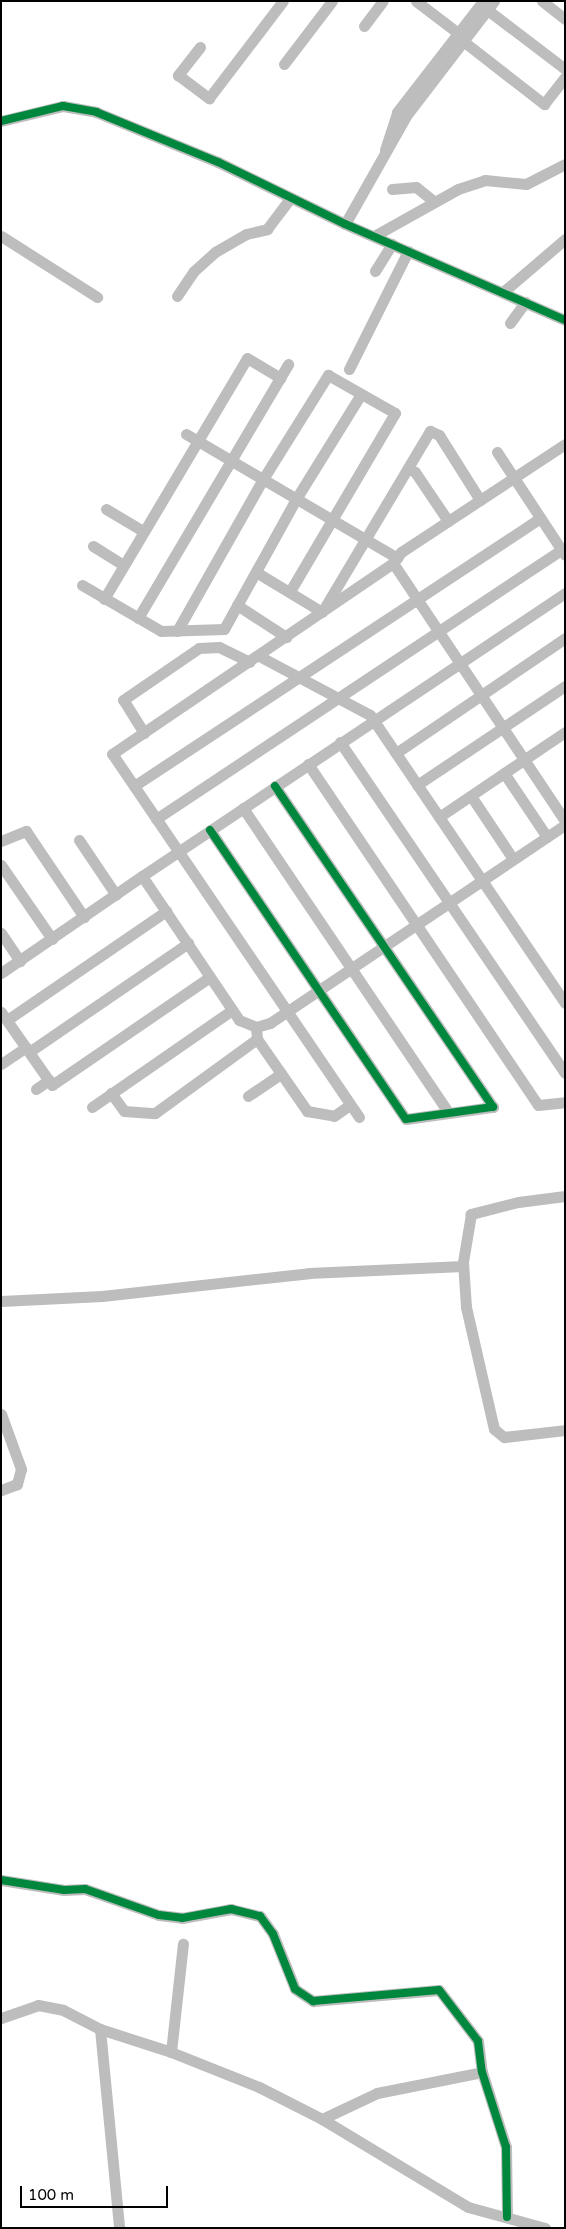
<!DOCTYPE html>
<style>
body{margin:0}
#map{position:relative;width:566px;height:2229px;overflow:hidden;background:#fff;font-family:"Varela Round",sans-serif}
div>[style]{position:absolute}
.minor>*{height:11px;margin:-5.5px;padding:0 5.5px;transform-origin:5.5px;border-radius:5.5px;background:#bdbdbd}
.cycleway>*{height:8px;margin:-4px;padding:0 4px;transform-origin:4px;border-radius:4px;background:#00873e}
span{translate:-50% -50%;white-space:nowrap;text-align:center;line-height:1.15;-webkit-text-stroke:4px #fff;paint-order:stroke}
.frame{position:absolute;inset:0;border:2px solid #000;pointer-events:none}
.scale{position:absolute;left:20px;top:2186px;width:148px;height:22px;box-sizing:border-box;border:2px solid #000;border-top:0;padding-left:6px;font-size:15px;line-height:18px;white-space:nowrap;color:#000;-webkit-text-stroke:4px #fff;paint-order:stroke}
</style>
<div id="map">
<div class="minor">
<div style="left:416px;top:1px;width:53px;rotate:37.3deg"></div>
<div style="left:542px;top:1px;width:29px;rotate:38deg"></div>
<div style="left:481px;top:5px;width:106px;rotate:37.3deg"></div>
<div style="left:364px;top:26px;width:31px;rotate:-53deg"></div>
<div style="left:463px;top:41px;width:103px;rotate:37.9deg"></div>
<div style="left:544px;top:104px;width:34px;rotate:-52deg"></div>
<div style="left:200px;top:47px;width:36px;rotate:128deg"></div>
<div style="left:178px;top:75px;width:39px;rotate:37deg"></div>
<div style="left:209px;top:98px;width:122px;rotate:-52.7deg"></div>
<div style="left:284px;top:64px;width:79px;rotate:-52.7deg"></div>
<div style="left:1px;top:121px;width:64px;rotate:-13.6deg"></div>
<div style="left:63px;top:106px;width:34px;rotate:10deg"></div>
<div style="left:96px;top:112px;width:132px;rotate:22.3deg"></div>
<div style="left:218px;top:162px;width:141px;rotate:26deg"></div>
<div style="left:345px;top:224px;width:240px;rotate:23.6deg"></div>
<div style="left:385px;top:150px;width:40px;rotate:-72deg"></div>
<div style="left:397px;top:112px;width:140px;rotate:-52.2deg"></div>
<div style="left:392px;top:189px;width:24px;rotate:-5deg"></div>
<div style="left:416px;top:187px;width:22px;rotate:39deg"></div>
<div style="left:345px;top:224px;width:124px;rotate:-60.5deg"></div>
<div style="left:406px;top:116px;width:145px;rotate:-52.6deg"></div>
<div style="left:1px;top:236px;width:114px;rotate:32.4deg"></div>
<div style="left:374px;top:236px;width:96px;rotate:-29.2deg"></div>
<div style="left:458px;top:189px;width:28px;rotate:-18deg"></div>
<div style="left:485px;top:180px;width:41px;rotate:5.6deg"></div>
<div style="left:526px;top:184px;width:44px;rotate:-27.1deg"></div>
<div style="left:375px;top:271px;width:32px;rotate:-58deg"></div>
<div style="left:503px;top:292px;width:82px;rotate:-40.5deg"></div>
<div style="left:177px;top:296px;width:30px;rotate:-56deg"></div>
<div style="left:194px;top:271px;width:28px;rotate:-42deg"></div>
<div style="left:215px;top:252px;width:36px;rotate:-30deg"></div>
<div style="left:246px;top:234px;width:22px;rotate:-13deg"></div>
<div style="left:267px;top:229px;width:39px;rotate:-53deg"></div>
<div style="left:510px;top:323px;width:26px;rotate:-54deg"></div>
<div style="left:349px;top:369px;width:132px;rotate:-63.4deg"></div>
<div style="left:186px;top:434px;width:245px;rotate:30.4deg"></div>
<div style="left:565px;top:444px;width:196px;rotate:146.6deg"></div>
<div style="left:401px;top:552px;width:14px;rotate:126deg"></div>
<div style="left:393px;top:563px;width:310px;rotate:56.3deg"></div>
<div style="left:497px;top:452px;width:123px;rotate:56.6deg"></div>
<div style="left:408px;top:468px;width:8px;rotate:30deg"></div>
<div style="left:415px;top:472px;width:59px;rotate:56deg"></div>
<div style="left:106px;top:509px;width:43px;rotate:30.7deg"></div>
<div style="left:93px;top:546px;width:36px;rotate:32deg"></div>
<div style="left:256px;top:572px;width:77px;rotate:31.2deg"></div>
<div style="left:322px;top:612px;width:211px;rotate:-59.2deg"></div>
<div style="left:430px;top:431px;width:10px;rotate:24deg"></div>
<div style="left:439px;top:435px;width:77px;rotate:57.8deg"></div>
<div style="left:82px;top:585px;width:91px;rotate:30.2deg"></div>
<div style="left:161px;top:631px;width:63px;rotate:-1.8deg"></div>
<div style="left:224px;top:629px;width:149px;rotate:-61deg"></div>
<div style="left:296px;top:499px;width:123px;rotate:-58.2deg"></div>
<div style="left:104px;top:599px;width:280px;rotate:-59.3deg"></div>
<div style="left:247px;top:358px;width:39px;rotate:31deg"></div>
<div style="left:237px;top:605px;width:59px;rotate:33.1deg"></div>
<div style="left:138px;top:618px;width:295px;rotate:-59.4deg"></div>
<div style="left:177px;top:631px;width:175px;rotate:-60.5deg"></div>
<div style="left:263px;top:479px;width:123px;rotate:-58deg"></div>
<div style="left:328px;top:375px;width:77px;rotate:29.6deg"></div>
<div style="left:395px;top:413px;width:207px;rotate:120.5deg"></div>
<div style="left:259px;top:656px;width:126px;rotate:28deg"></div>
<div style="left:370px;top:715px;width:348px;rotate:55.9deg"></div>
<div style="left:144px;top:733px;width:39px;rotate:-122deg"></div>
<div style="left:123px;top:700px;width:92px;rotate:-34.4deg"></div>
<div style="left:199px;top:648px;width:20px;rotate:-3deg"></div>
<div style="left:219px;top:647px;width:34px;rotate:26deg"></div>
<div style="left:340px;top:742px;width:400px;rotate:55.8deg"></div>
<div style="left:396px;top:753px;width:204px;rotate:-34.2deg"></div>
<div style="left:308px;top:764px;width:411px;rotate:56deg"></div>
<div style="left:538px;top:1105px;width:27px;rotate:-6deg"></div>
<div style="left:504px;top:773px;width:77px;rotate:56.1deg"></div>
<div style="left:417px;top:785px;width:178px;rotate:-33.8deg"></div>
<div style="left:134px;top:786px;width:486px;rotate:-33.4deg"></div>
<div style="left:471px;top:796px;width:76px;rotate:56.3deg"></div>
<div style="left:243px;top:808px;width:368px;rotate:56deg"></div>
<div style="left:439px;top:817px;width:152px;rotate:-34deg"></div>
<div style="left:156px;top:819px;width:486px;rotate:-33.6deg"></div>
<div style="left:210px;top:830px;width:349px;rotate:55.9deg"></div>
<div style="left:406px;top:1119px;width:88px;rotate:-7.9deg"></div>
<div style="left:493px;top:1107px;width:388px;rotate:-124.2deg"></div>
<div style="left:79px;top:840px;width:66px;rotate:56.1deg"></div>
<div style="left:1px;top:841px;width:27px;rotate:-22deg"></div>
<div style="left:26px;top:831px;width:104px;rotate:56deg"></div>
<div style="left:1px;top:865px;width:90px;rotate:55.4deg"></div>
<div style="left:142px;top:876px;width:509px;rotate:-33.78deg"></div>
<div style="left:1px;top:933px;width:34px;rotate:56deg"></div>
<div style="left:1px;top:973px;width:171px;rotate:-34.5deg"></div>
<div style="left:142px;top:876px;width:174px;rotate:56deg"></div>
<div style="left:239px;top:1020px;width:18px;rotate:22deg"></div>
<div style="left:256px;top:1027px;width:15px;rotate:-16deg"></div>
<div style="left:270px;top:1023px;width:355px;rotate:-33.9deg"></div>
<div style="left:1px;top:1012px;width:89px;rotate:55.1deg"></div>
<div style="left:52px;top:1085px;width:191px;rotate:-34.4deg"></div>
<div style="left:7px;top:1020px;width:193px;rotate:-34.4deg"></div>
<div style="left:257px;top:1039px;width:88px;rotate:55.2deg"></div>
<div style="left:307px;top:1111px;width:27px;rotate:10deg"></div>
<div style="left:334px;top:1116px;width:19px;rotate:-35deg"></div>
<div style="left:29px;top:1052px;width:193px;rotate:-34.4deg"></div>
<div style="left:1px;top:1064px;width:30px;rotate:-34deg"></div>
<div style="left:36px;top:1089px;width:16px;rotate:-35deg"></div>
<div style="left:111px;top:1093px;width:22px;rotate:54deg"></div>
<div style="left:124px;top:1111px;width:31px;rotate:4deg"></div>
<div style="left:155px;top:1113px;width:126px;rotate:-36deg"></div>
<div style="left:257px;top:1039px;width:12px;rotate:-95deg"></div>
<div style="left:248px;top:1096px;width:40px;rotate:-34deg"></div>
<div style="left:92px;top:1107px;width:170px;rotate:-34.7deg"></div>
<div style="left:359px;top:1117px;width:439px;rotate:-124.2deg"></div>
<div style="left:112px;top:754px;width:340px;rotate:-34.2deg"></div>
<div style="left:565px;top:1196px;width:47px;rotate:172.7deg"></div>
<div style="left:518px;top:1202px;width:49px;rotate:165.7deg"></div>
<div style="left:471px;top:1214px;width:49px;rotate:99.5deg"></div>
<div style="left:463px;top:1262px;width:45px;rotate:86.2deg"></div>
<div style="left:466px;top:1307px;width:125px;rotate:77.1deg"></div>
<div style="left:494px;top:1429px;width:13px;rotate:39deg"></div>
<div style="left:504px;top:1437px;width:61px;rotate:-6.5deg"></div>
<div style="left:1px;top:1301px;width:101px;rotate:-2.8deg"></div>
<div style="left:102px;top:1296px;width:208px;rotate:-6.3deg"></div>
<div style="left:309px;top:1273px;width:154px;rotate:-2.6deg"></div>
<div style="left:1px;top:1414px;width:59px;rotate:70deg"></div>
<div style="left:21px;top:1469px;width:16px;rotate:105deg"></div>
<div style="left:17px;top:1484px;width:17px;rotate:159deg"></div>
<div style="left:1px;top:1880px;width:64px;rotate:9deg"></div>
<div style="left:64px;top:1890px;width:21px;rotate:-3deg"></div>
<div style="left:85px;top:1889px;width:78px;rotate:19.4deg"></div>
<div style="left:159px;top:1915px;width:23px;rotate:7deg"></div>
<div style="left:182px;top:1918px;width:50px;rotate:-10.4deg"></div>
<div style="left:231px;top:1909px;width:30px;rotate:14deg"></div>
<div style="left:260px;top:1916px;width:22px;rotate:54deg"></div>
<div style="left:273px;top:1934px;width:59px;rotate:68.2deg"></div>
<div style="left:295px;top:1989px;width:22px;rotate:34deg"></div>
<div style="left:313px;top:2001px;width:126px;rotate:-5deg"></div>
<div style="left:439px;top:1990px;width:64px;rotate:52.6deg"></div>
<div style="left:478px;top:2041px;width:31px;rotate:83deg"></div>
<div style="left:482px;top:2072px;width:79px;rotate:72.3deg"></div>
<div style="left:506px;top:2147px;width:70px;rotate:89.2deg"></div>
<div style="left:1px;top:2018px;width:39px;rotate:-19deg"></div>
<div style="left:38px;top:2005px;width:25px;rotate:11deg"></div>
<div style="left:63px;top:2010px;width:42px;rotate:27.2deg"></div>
<div style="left:100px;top:2029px;width:75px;rotate:17.9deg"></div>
<div style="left:171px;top:2052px;width:95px;rotate:21.7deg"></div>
<div style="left:259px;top:2087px;width:71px;rotate:26.9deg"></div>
<div style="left:322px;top:2119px;width:170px;rotate:31.1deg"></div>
<div style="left:468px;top:2207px;width:80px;rotate:15.3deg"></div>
<div style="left:100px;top:2029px;width:200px;rotate:84.5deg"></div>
<div style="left:171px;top:2052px;width:109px;rotate:-83.7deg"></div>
<div style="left:322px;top:2119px;width:61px;rotate:-25.3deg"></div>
<div style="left:377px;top:2093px;width:107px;rotate:-11.3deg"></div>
</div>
<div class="cycleway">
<div style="left:1px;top:121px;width:64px;rotate:-13.6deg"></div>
<div style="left:63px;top:106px;width:34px;rotate:10deg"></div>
<div style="left:96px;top:112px;width:132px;rotate:22.3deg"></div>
<div style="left:218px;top:162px;width:141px;rotate:26deg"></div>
<div style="left:345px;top:224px;width:240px;rotate:23.6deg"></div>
<div style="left:210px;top:830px;width:349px;rotate:55.9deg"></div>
<div style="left:406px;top:1119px;width:88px;rotate:-7.9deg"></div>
<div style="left:493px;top:1107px;width:388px;rotate:-124.2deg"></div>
<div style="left:1px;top:1880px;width:64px;rotate:9deg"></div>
<div style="left:64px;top:1890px;width:21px;rotate:-3deg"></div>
<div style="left:85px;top:1889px;width:78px;rotate:19.4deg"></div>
<div style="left:159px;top:1915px;width:23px;rotate:7deg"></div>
<div style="left:182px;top:1918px;width:50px;rotate:-10.4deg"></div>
<div style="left:231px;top:1909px;width:30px;rotate:14deg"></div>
<div style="left:260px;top:1916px;width:22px;rotate:54deg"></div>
<div style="left:273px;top:1934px;width:59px;rotate:68.2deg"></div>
<div style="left:295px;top:1989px;width:22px;rotate:34deg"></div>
<div style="left:313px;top:2001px;width:126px;rotate:-5deg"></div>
<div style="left:439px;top:1990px;width:64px;rotate:52.6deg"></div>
<div style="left:478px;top:2041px;width:31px;rotate:83deg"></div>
<div style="left:482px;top:2072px;width:79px;rotate:72.3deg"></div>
<div style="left:506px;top:2147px;width:70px;rotate:89.2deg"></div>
</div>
<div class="frame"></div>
<div class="scale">100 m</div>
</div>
